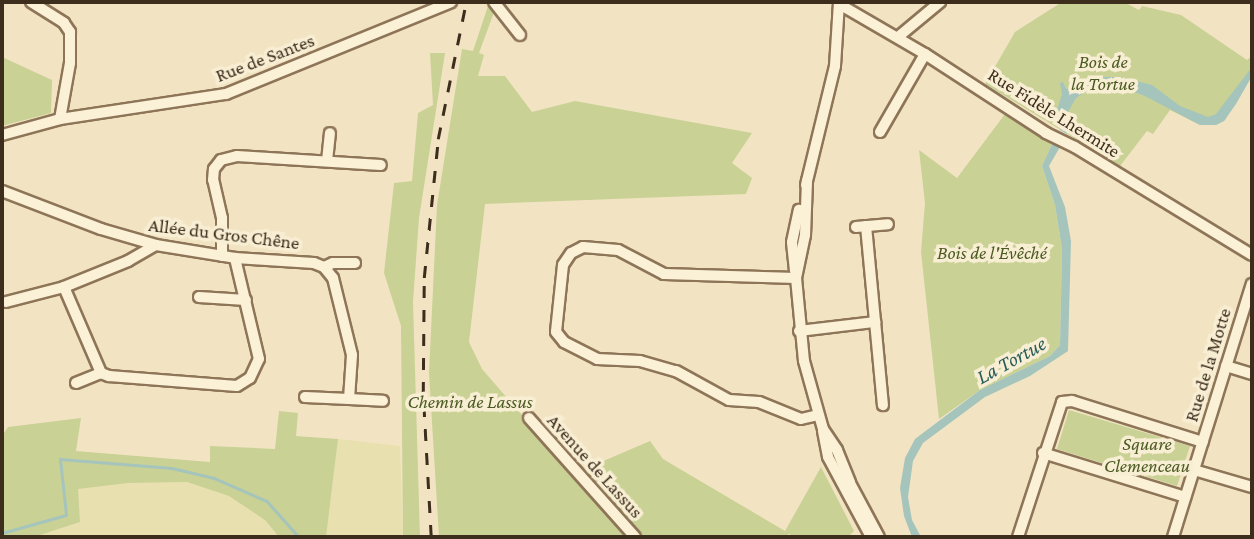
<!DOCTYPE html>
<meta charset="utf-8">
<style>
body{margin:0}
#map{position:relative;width:1254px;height:539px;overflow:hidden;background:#f2e4c3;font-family:"Crimson Pro",serif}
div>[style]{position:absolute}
.farmland>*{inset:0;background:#e8e0af}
.green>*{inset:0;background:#c9d195}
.water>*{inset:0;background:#a5c4bc}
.stream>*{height:2.5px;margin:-1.25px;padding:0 1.25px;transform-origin:1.25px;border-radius:1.25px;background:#a5c4bc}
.roads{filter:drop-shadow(2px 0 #8e7558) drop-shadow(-2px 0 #8e7558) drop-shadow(0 2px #8e7558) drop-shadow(0 -2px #8e7558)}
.minor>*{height:10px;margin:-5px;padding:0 5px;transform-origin:5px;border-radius:5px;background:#fbf1d7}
.rail>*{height:2.5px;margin-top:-1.25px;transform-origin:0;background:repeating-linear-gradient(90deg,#3c2d1d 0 12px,transparent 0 24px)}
span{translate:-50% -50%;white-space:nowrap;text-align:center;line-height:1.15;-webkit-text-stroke:7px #f8eed3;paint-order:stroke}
.street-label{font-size:19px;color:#3c2d1d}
.park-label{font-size:19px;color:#4b5a22;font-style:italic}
.water-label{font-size:21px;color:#2b5d5b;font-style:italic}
.frame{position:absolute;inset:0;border:4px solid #3c2d1d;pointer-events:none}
</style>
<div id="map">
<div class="farmland">
<div style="clip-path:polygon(338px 439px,400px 446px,403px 537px,326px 537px)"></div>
<div style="clip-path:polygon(187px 482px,229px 496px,265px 520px,279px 537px,34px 537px,80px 522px,77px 489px,128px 483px)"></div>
</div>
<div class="green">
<div style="clip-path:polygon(1062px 2px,1124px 2px,1139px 10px,1142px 6px,1181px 15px,1247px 60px,1252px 56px,1252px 76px,1225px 120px,1216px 125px,1200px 125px,1170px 110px,1153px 134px,1147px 131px,1120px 166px,985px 84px,1015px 32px)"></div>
<div style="clip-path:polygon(488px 6px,494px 8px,493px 15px,479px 53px,484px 55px,478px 76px,505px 76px,532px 112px,575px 101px,752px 133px,732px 163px,752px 178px,746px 194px,485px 204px,469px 342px,482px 369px,573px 474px,650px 441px,663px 459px,785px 531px,821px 467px,854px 531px,848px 537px,795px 537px,789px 534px,785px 537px,439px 537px,429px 373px,437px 205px,462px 49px,473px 51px)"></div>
<div style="clip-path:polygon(430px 53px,445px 53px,419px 218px,413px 302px,420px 537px,403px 537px,401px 326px,384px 273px,394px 183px,412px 181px,418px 113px,433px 105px)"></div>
<div style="clip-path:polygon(2px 57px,52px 80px,51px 113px,2px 126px)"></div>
<div style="clip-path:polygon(1005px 114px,1053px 142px,1042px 166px,1055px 205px,1062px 249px,1060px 345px,1050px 356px,980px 390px,939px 419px,921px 252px,925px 203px,919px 150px,957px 178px)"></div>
<div style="clip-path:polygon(1069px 410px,1190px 446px,1177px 486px,1057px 449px)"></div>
<div style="clip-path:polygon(279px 411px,298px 413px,296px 436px,338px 439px,326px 537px,279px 537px,265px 520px,229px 496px,187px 482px,128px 483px,78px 489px,80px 522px,34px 537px,2px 537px,2px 436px,8px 427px,81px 418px,76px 451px,210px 462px,210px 446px,275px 449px)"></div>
</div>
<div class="water">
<div style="clip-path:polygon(1252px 67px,1252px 76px,1236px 104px,1224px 121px,1216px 125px,1200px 125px,1145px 96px,1118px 86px,1098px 84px,1076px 98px,1064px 119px,1067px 134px,1060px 130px,1058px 107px,1062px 94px,1060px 83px,1063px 82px,1066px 89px,1092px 77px,1120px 77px,1152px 85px,1180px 106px,1208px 117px,1216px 114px)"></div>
<div style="clip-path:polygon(1053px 142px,1060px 147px,1049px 166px,1065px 207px,1071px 241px,1068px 351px,1030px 376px,985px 397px,923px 443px,913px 461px,908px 497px,912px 520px,921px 537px,912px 537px,904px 516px,900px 488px,905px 458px,915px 439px,980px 390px,1050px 356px,1060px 345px,1062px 249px,1055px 205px,1042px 166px)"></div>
</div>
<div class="stream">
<div style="left:2px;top:533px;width:66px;rotate:-15.7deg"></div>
<div style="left:66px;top:515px;width:56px;rotate:-96.1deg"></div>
<div style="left:60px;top:459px;width:112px;rotate:4.6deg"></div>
<div style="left:172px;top:468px;width:43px;rotate:13.4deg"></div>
<div style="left:214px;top:478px;width:58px;rotate:23.5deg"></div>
<div style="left:267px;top:501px;width:48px;rotate:48.4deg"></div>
</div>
<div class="roads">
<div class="minor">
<div style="left:31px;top:2px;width:39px;rotate:32deg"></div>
<div style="left:64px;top:23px;width:11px;rotate:56deg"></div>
<div style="left:70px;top:32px;width:31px;rotate:90deg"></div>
<div style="left:70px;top:63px;width:57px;rotate:100.1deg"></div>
<div style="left:494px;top:2px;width:42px;rotate:51.8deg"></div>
<div style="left:839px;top:4px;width:99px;rotate:30.2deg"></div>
<div style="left:925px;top:54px;width:145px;rotate:33.1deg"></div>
<div style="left:1046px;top:133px;width:32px;rotate:26deg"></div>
<div style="left:1075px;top:147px;width:207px;rotate:31.4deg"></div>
<div style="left:898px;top:37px;width:55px;rotate:-39.8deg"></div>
<div style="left:880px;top:132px;width:90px;rotate:-60deg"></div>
<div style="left:2px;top:135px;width:60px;rotate:-15.4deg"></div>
<div style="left:60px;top:119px;width:168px;rotate:-8.6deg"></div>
<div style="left:226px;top:94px;width:243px;rotate:-22.2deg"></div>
<div style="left:327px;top:161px;width:28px;rotate:-84deg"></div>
<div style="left:807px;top:181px;width:54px;rotate:92.1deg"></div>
<div style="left:805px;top:235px;width:44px;rotate:101.8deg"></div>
<div style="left:796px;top:278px;width:83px;rotate:84.5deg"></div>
<div style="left:804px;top:361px;width:71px;rotate:74.4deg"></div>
<div style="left:823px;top:429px;width:25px;rotate:56deg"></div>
<div style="left:837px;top:450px;width:35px;rotate:68deg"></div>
<div style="left:850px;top:483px;width:61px;rotate:61.8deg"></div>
<div style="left:806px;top:185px;width:122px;rotate:-76.3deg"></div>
<div style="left:835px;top:66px;width:64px;rotate:-86.4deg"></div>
<div style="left:2px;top:191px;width:106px;rotate:21deg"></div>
<div style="left:101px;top:229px;width:57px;rotate:16.2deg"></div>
<div style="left:156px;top:245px;width:80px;rotate:9.3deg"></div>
<div style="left:235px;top:258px;width:79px;rotate:3.6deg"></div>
<div style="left:314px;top:263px;width:11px;rotate:22deg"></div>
<div style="left:324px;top:267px;width:14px;rotate:51deg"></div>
<div style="left:333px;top:278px;width:79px;rotate:76.1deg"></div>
<div style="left:352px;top:355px;width:44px;rotate:93.9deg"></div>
<div style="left:349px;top:399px;width:44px;rotate:-177.4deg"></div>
<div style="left:866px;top:226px;width:180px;rotate:84.6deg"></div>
<div style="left:856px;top:227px;width:32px;rotate:-5deg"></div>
<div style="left:222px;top:256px;width:38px;rotate:-90deg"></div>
<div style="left:222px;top:218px;width:39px;rotate:-103deg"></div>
<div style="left:213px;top:180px;width:11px;rotate:-85deg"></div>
<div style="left:214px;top:169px;width:11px;rotate:-52deg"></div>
<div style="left:221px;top:160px;width:16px;rotate:-14deg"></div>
<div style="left:237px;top:156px;width:144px;rotate:3.6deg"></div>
<div style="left:324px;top:267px;width:10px;rotate:-24deg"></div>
<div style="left:333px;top:263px;width:22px"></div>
<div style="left:795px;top:271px;width:29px;rotate:-96deg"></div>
<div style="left:792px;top:242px;width:33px;rotate:-78deg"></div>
<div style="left:796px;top:278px;width:132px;rotate:-178.3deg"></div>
<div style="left:664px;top:274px;width:52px;rotate:-152.4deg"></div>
<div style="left:618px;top:250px;width:35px;rotate:-175deg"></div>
<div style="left:583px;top:247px;width:13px;rotate:153deg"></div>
<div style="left:571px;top:253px;width:14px;rotate:124deg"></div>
<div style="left:563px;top:265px;width:67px;rotate:96deg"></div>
<div style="left:556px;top:332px;width:13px;rotate:51deg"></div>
<div style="left:564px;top:342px;width:37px;rotate:27deg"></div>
<div style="left:597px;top:359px;width:43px;rotate:2.7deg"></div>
<div style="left:640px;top:361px;width:37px;rotate:16deg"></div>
<div style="left:676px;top:371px;width:60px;rotate:28.7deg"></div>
<div style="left:729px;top:400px;width:30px;rotate:4deg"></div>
<div style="left:759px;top:402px;width:45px;rotate:22deg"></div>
<div style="left:801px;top:419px;width:17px;rotate:-13deg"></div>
<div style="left:64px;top:287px;width:94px;rotate:66.7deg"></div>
<div style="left:101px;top:373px;width:9px;rotate:21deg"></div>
<div style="left:109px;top:376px;width:128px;rotate:4.5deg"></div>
<div style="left:237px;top:386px;width:15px;rotate:-32deg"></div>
<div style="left:250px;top:378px;width:21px;rotate:-65deg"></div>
<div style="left:259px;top:359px;width:104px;rotate:-103.4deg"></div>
<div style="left:199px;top:297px;width:47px;rotate:3.7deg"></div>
<div style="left:6px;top:302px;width:60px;rotate:-14.5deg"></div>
<div style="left:64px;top:287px;width:69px;rotate:-22.1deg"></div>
<div style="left:128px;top:261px;width:32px;rotate:-30deg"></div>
<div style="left:799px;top:331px;width:77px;rotate:-6.8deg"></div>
<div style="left:1226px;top:366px;width:27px;rotate:17deg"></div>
<div style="left:76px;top:383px;width:27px;rotate:-22deg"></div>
<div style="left:349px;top:399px;width:34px;rotate:3deg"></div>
<div style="left:529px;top:418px;width:159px;rotate:48.3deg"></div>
<div style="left:823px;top:431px;width:26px;rotate:79deg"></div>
<div style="left:828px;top:457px;width:91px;rotate:61.7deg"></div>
<div style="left:1043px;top:453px;width:149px;rotate:17.2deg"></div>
<div style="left:1194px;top:470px;width:60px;rotate:16.3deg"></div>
<div style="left:1018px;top:537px;width:142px;rotate:-71.9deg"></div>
<div style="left:1062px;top:402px;width:10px;rotate:-6deg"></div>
<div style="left:1072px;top:401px;width:137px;rotate:17.4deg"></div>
<div style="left:1173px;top:537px;width:265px;rotate:-72.7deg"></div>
</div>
</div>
<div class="rail">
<div style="left:431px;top:537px;width:143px;rotate:-93.2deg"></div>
<div style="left:423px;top:394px;width:116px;rotate:-89.5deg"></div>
<div style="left:424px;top:278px;width:140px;rotate:-84.2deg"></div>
<div style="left:438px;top:139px;width:140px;rotate:-78.4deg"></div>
</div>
<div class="street-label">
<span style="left:265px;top:58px;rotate:-21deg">Rue de Santes</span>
<span style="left:1054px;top:113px;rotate:32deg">Rue Fidèle Lhermite</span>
<span style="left:224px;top:234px;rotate:7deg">Allée du Gros Chêne</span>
<span style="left:1208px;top:365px;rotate:-73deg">Rue de la Motte</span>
<span style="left:595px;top:466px;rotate:48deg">Avenue de Lassus</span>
</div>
<div class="park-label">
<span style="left:1103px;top:73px">Bois de<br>la Tortue</span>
<span style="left:992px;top:253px">Bois de l'Évêché</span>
<span style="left:470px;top:402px">Chemin de Lassus</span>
<span style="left:1147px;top:455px">Square<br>Clemenceau</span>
</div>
<div class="water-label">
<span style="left:1011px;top:360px;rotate:-29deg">La Tortue</span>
</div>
<div class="frame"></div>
</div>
